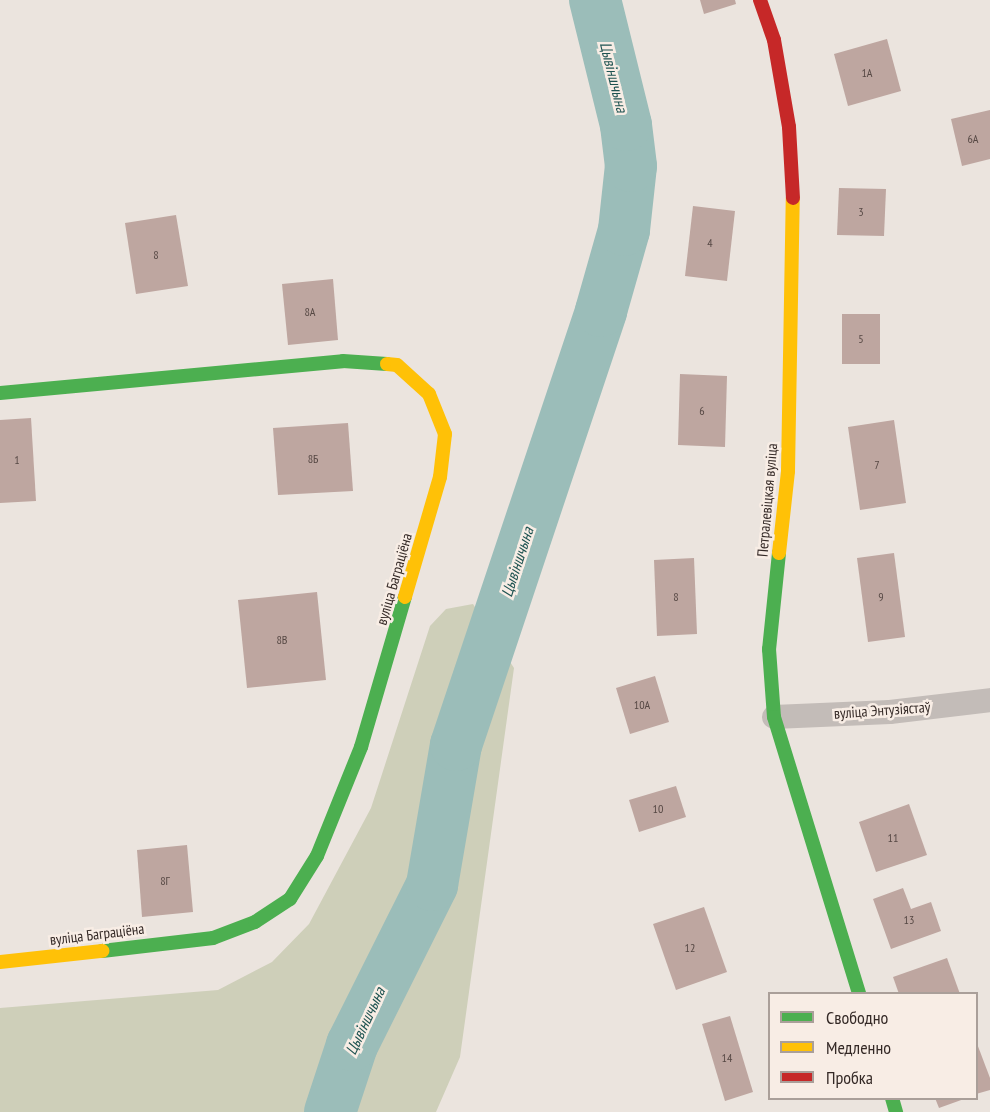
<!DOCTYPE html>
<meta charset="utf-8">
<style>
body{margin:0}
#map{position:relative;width:990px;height:1112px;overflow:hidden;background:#ebe4de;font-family:"PT Sans Narrow",sans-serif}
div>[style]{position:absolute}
.green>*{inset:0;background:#cecfb9}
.river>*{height:52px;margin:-26px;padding:0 26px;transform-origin:26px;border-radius:26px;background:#9bbdb9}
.building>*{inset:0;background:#bea6a0}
.street>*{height:24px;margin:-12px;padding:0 12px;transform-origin:12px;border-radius:12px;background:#c3bcb8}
.fast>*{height:14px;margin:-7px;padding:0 7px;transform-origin:7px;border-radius:7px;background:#4caf50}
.slow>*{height:14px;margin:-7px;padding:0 7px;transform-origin:7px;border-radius:7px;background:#ffc107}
.jam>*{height:14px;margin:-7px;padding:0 7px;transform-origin:7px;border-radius:7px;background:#c62828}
span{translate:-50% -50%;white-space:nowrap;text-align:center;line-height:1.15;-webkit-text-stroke:5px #f8ede5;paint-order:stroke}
.number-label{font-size:12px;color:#564844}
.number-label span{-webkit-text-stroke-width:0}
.street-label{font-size:15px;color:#342926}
.water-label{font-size:16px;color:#1e5351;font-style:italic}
.legend{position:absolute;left:768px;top:992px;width:210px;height:108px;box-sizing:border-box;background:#f8ede5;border:2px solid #aa9f99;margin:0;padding:8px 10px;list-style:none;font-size:18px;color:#342926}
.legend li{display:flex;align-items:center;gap:12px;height:30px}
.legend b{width:30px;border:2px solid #aa9f99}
</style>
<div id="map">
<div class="green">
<div style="clip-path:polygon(473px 604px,514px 668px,460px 1057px,436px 1112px,0 1112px,0 1008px,218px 990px,272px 962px,309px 924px,371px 808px,430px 626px,446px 609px)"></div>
</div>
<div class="river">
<div style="left:330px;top:1112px;width:71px;rotate:-71.8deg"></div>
<div style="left:352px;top:1045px;width:179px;rotate:-63.4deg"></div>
<div style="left:432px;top:885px;width:142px;rotate:-80.3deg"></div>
<div style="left:456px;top:745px;width:458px;rotate:-71.5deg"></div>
<div style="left:601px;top:311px;width:84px;rotate:-74.1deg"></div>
<div style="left:624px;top:230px;width:64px;rotate:-83.8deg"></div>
<div style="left:631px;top:166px;width:41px;rotate:-97deg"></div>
<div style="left:626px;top:125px;width:129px;rotate:-103.9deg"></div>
</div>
<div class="building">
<div style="clip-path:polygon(700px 0,735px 0,736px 4px,704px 14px)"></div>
<div style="clip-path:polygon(887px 39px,901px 91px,848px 106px,834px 54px)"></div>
<div style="clip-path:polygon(990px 110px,990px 159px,962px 166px,951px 119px)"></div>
<div style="clip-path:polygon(839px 188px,886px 189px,884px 236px,837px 235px)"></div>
<div style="clip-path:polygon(693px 206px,735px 211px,727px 281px,685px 276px)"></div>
<div style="clip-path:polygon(176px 215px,188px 286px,136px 294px,125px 223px)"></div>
<div style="clip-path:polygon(333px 279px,338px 340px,288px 345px,282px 284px)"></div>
<div style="clip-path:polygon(842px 314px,880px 314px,880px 364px,842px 364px)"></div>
<div style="clip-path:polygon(680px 374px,727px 376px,725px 447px,678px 445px)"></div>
<div style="clip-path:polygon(31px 418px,36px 501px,0 503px,0 420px)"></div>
<div style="clip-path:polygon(894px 420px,906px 503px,860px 510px,848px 427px)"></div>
<div style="clip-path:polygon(348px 423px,353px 491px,278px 495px,273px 428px)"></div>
<div style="clip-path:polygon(894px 553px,905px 637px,868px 642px,857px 558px)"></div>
<div style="clip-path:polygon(694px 558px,697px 634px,657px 636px,654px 560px)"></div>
<div style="clip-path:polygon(317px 592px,326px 680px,247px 688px,238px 600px)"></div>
<div style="clip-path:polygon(655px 676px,669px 722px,630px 734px,616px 688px)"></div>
<div style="clip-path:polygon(676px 786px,686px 817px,639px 832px,629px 800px)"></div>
<div style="clip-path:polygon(909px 804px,927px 855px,876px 872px,859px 822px)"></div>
<div style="clip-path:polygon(187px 845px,193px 912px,142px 917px,137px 850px)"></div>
<div style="clip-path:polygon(903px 888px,911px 909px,931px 902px,941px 931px,891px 949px,873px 899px)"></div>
<div style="clip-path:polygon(704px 907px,727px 972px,676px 990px,653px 924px)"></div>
<div style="clip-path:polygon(947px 958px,960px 994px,899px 994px,893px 977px)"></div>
<div style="clip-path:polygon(730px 1016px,753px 1092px,725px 1101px,702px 1024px)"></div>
<div style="clip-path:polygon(976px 1041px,990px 1078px,990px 1090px,976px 1094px)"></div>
<div style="clip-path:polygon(935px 1098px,963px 1098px,964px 1099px,939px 1108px)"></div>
</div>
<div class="street">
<div style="left:774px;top:717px;width:116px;rotate:-2.5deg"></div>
<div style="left:890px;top:712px;width:101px;rotate:-6.8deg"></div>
</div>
<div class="fast">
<div style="left:0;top:393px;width:344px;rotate:-5.3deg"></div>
<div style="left:343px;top:361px;width:44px;rotate:3.9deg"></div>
<div style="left:779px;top:553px;width:97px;rotate:95.9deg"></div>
<div style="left:769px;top:649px;width:68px;rotate:85.8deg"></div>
<div style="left:774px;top:717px;width:290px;rotate:72.9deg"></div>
<div style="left:102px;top:951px;width:112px;rotate:-6.7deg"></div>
<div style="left:213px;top:938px;width:45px;rotate:-20.9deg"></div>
<div style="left:255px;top:922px;width:42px;rotate:-33.3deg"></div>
<div style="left:290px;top:899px;width:51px;rotate:-57.9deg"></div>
<div style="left:317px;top:856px;width:118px;rotate:-68deg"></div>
<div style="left:361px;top:747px;width:156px;rotate:-73.7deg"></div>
<div style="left:892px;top:1098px;width:15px;rotate:74deg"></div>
</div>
<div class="slow">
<div style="left:387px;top:364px;width:10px;rotate:6deg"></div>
<div style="left:397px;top:365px;width:43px;rotate:42.2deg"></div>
<div style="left:429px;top:394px;width:43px;rotate:68.2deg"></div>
<div style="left:445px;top:434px;width:43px;rotate:96.6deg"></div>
<div style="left:440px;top:477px;width:125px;rotate:106.3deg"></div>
<div style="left:779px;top:553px;width:82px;rotate:-83.7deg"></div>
<div style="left:788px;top:471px;width:273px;rotate:-89deg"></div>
<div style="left:0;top:962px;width:103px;rotate:-6.2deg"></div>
</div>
<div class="jam">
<div style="left:760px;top:0;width:42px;rotate:70.7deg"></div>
<div style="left:774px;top:40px;width:88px;rotate:80.2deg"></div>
<div style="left:789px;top:127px;width:71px;rotate:86.8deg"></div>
</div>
<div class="number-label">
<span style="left:867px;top:73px">1А</span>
<span style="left:973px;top:139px">6А</span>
<span style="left:861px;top:212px">3</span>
<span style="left:710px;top:243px">4</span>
<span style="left:156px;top:255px">8</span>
<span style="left:310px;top:312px">8А</span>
<span style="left:861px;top:339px">5</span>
<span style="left:702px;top:411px">6</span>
<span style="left:313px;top:459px">8Б</span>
<span style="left:17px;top:460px">1</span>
<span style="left:877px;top:465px">7</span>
<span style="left:676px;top:597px">8</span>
<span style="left:881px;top:597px">9</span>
<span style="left:282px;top:640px">8В</span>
<span style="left:642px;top:705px">10А</span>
<span style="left:658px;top:809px">10</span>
<span style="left:893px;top:838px">11</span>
<span style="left:165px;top:881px">8Г</span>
<span style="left:909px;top:920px">13</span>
<span style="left:690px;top:948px">12</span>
<span style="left:727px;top:1058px">14</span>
</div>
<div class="street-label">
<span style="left:767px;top:500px;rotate:-85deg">Петралевіцкая вуліца</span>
<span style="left:394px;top:579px;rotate:-74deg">вуліца Баграціёна</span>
<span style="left:882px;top:710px;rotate:-4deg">вуліца Энтузіястаў</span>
<span style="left:97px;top:934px;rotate:-7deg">вуліца Баграціёна</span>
</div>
<div class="water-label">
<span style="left:614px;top:77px;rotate:76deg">Цывіншчына</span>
<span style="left:517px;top:562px;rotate:-72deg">Цывіншчына</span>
<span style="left:365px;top:1021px;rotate:-65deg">Цывіншчына</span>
</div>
<ul class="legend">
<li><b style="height:8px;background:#4caf50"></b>Свободно</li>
<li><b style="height:8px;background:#ffc107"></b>Медленно</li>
<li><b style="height:8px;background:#c62828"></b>Пробка</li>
</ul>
</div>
